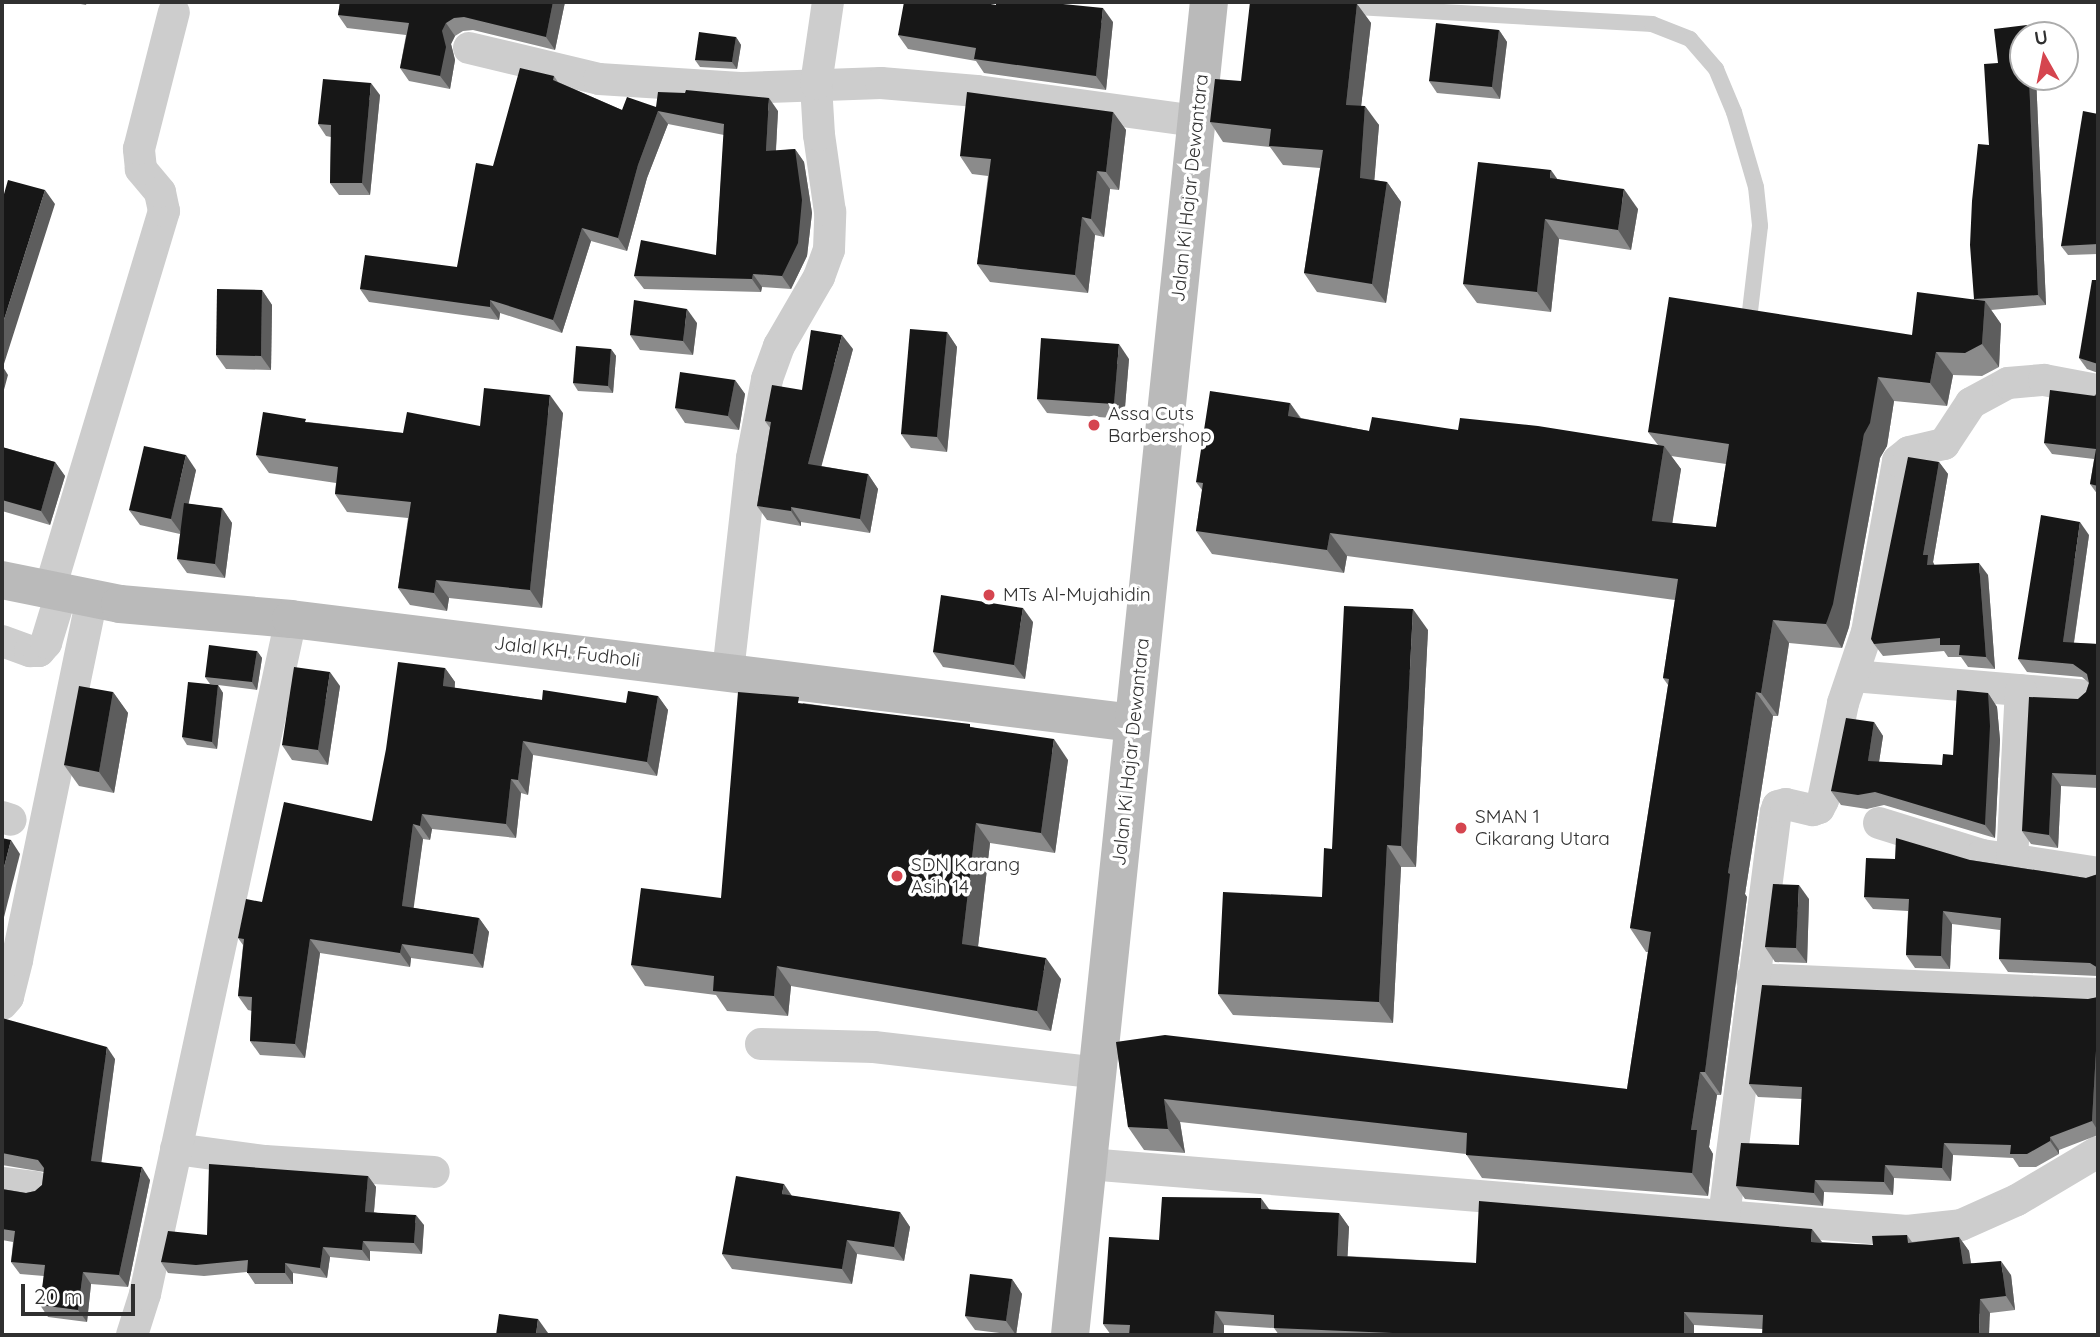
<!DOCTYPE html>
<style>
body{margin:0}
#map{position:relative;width:2100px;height:1337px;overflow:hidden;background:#fff;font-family:Quicksand,sans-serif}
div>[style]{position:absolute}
.lane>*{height:16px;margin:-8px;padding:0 8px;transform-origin:8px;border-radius:8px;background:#cdcdcd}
.street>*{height:32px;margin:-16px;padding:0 16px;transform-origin:16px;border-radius:16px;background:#cdcdcd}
.secondary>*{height:38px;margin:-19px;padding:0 19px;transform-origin:19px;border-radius:19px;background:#bababa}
.wall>*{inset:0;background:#8b8b8b}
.shaded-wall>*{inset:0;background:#5d5d5d}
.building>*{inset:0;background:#171717}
.dots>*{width:19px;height:19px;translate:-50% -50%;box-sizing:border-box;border:4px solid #fff;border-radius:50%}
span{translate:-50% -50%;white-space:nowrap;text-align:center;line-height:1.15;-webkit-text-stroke:7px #fff;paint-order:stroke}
.street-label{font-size:19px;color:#303030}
.poi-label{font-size:19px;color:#303030}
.left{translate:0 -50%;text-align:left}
.frame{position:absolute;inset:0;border:4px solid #303030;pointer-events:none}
.north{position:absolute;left:2009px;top:21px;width:70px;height:70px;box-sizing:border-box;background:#fff;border:2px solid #acacac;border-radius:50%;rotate:351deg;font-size:19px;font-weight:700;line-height:28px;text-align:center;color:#303030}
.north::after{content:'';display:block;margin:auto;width:24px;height:32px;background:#d5454f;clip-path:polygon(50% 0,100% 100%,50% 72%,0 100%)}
.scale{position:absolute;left:21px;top:1284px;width:114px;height:32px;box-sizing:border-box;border:4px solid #303030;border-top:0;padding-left:9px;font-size:21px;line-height:24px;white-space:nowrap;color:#303030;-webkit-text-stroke:5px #fff;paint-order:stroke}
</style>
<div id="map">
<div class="lane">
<div style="left:1339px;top:6px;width:314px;rotate:3.3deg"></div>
<div style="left:1652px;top:24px;width:41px;rotate:21.5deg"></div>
<div style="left:1690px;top:39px;width:40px;rotate:49deg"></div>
<div style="left:1716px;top:69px;width:47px;rotate:67.3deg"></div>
<div style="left:1734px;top:112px;width:78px;rotate:73.7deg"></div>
<div style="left:1756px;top:187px;width:39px;rotate:84deg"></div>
<div style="left:1760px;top:226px;width:94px;rotate:96.7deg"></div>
</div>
<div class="street">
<div style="left:469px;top:48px;width:134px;rotate:13.4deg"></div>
<div style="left:599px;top:79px;width:145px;rotate:3.6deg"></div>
<div style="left:744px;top:88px;width:137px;rotate:-2.1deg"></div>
<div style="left:881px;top:83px;width:96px;rotate:4.8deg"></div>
<div style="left:977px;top:91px;width:222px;rotate:7.8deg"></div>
<div style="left:49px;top:592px;width:398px;rotate:-73.2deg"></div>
<div style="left:164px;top:211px;width:19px;rotate:-102deg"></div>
<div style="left:160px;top:192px;width:30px;rotate:-130deg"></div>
<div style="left:141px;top:169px;width:20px;rotate:-96deg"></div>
<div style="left:139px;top:149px;width:141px;rotate:-75.7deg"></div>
<div style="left:2px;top:641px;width:30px;rotate:20deg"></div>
<div style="left:30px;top:651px;width:9px"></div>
<div style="left:39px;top:651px;width:11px;rotate:-49deg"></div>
<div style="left:46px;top:643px;width:51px;rotate:-73deg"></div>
<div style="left:728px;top:672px;width:215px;rotate:-83.6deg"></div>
<div style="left:752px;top:458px;width:80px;rotate:-79.2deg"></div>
<div style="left:767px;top:379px;width:35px;rotate:-70deg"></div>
<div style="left:779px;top:346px;width:80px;rotate:-59.9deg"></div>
<div style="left:819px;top:277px;width:29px;rotate:-70deg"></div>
<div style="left:829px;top:250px;width:38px;rotate:-88deg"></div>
<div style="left:830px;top:212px;width:78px;rotate:-98.1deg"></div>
<div style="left:819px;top:135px;width:51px;rotate:-93.4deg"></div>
<div style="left:816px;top:84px;width:83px;rotate:-81.7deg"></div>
<div style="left:1853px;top:676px;width:228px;rotate:4.8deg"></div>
<div style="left:2px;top:817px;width:9px;rotate:18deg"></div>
<div style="left:1879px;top:823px;width:108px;rotate:17.3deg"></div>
<div style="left:1982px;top:855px;width:117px;rotate:8.8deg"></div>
<div style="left:2012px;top:860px;width:170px;rotate:-87deg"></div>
<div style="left:1752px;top:979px;width:346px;rotate:2.5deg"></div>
<div style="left:2px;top:1004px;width:9px;rotate:-49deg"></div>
<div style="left:8px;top:997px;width:38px;rotate:-76deg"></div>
<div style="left:17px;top:960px;width:369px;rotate:-78.3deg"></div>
<div style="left:761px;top:1044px;width:113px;rotate:1.5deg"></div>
<div style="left:874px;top:1047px;width:226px;rotate:6.6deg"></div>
<div style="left:176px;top:1149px;width:90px;rotate:7.7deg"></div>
<div style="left:265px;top:1161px;width:169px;rotate:3.7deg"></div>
<div style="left:1088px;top:1164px;width:822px;rotate:4.68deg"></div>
<div style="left:1907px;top:1231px;width:54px;rotate:-6.3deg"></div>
<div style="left:1961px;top:1225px;width:61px;rotate:-24.1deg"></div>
<div style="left:2017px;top:1200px;width:94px;rotate:-30.7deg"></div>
<div style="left:2px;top:1183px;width:34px;rotate:7deg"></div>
<div style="left:1724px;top:1216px;width:407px;rotate:-82.7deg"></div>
<div style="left:1776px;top:812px;width:6px;rotate:-72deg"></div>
<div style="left:1778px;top:806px;width:8px;rotate:-14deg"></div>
<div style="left:1786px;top:804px;width:28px;rotate:13deg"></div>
<div style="left:1813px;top:810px;width:6px;rotate:-18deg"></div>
<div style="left:1819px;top:808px;width:9px;rotate:-63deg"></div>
<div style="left:1823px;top:800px;width:99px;rotate:-78.3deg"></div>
<div style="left:1843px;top:703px;width:75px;rotate:-71.3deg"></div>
<div style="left:1867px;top:632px;width:174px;rotate:-79.7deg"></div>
<div style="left:1898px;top:461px;width:14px;rotate:-39deg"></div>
<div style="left:1909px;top:452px;width:36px;rotate:-13deg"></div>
<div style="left:1944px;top:444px;width:49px;rotate:-56.6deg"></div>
<div style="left:1971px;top:403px;width:42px;rotate:-28.4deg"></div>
<div style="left:2008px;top:383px;width:36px;rotate:-5deg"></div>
<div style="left:2044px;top:380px;width:54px;rotate:10.7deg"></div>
<div style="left:132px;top:1335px;width:43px;rotate:-72.4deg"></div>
<div style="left:145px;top:1294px;width:691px;rotate:-77.8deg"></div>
</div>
<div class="secondary">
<div style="left:2px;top:580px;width:120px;rotate:11.5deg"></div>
<div style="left:120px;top:604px;width:172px;rotate:5deg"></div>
<div style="left:291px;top:619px;width:848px;rotate:7.04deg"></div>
<div style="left:1070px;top:1335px;width:1340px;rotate:-84.05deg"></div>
</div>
<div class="wall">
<div style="clip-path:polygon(70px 2px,87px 2px,86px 5px)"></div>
<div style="clip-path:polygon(340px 2px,565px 2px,555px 50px,473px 30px,463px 31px,455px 36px,451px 44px,455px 60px,450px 89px,409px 81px,400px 68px,406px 35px,347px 28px,338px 15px)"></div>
<div style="clip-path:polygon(1357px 4px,1371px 23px,1361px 106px,1379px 125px,1374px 180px,1387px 182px,1401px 202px,1386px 303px,1317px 292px,1304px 273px,1320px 168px,1283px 165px,1270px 147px,1223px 142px,1210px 122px,1241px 81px)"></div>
<div style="clip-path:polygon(1113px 22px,1106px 90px,984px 73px,976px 61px,908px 49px,898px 35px)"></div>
<div style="clip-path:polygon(1499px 30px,1507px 42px,1500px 99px,1437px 93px,1429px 81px)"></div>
<div style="clip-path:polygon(736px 37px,741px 45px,737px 69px,700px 67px,695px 60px)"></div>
<div style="clip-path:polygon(554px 76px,558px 82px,622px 110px,656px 107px,778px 111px,776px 151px,795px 149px,804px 162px,812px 213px,807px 256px,791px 289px,762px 287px,761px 292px,644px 289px,634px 276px,716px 255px,724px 135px,668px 124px,647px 178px,627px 251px,591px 241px,562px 333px,500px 313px,499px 320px,369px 302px,360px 289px,457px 267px,493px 166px)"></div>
<div style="clip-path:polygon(evenodd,2023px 77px,2036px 77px,2046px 305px,1991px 310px,2001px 324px,1999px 367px,1982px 376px,1953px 375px,1947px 406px,1894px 401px,1887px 446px,1880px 458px,1849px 627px,1842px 648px,1789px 643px,1778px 716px,1773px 716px,1745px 894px,1747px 897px,1721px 1095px,1717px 1095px,1709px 1147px,1713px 1154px,1708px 1196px,1482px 1178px,1466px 1154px,1180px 1122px,1185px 1153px,1144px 1150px,1128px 1127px,1116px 1042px,1627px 1089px,1648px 952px,1646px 952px,1630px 928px,1668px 685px,1663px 678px,1675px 600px,1347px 556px,1344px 573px,1212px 554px,1196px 531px,1202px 490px,1196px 482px,1290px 403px,1301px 418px,1369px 431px,1458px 430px,1658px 445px,1648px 432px,1912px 335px,1974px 299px,1989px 145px,2023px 77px,1671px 456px,1726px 464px,1716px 527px,1672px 523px,1681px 469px,1671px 456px)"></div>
<div style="clip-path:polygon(380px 95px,370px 195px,339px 195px,330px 183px,331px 137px,326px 136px,318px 124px)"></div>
<div style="clip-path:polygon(1113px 112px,1126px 130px,1119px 190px,1110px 189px,1104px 237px,1095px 235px,1088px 293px,990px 282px,977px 264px,988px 176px,972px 174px,960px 156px)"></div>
<div style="clip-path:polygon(2098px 114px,2098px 254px,2068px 255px,2061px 246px)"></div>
<div style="clip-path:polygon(1558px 179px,1638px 209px,1631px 250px,1559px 239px,1551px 312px,1477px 303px,1463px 284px)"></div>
<div style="clip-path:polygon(2098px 280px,2098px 373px,2087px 369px,2079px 358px)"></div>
<div style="clip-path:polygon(262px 290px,272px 305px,271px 370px,226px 369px,216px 355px)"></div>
<div style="clip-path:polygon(697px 323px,693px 355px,640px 350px,630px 335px)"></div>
<div style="clip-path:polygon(947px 332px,957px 347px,947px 452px,911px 448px,901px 434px)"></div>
<div style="clip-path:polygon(611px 349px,616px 356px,613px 393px,578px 391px,573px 383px)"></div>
<div style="clip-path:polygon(853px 349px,821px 466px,868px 474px,878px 489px,870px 533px,801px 522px,801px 526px,767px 520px,757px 506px,770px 428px,765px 421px)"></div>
<div style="clip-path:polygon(1129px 359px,1124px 419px,1047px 413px,1037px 399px)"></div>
<div style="clip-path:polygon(735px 380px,745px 394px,739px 430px,685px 423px,675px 408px)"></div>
<div style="clip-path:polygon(2098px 392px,2098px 495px,2090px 484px,2094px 459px,2052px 454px,2044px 443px)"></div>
<div style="clip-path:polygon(563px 413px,542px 608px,449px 598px,447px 611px,410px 605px,398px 588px,408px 518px,347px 512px,335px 494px,336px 483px,269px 473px,256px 455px,308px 422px,403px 433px,480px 426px)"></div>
<div style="clip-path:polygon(2px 447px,55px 462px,65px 476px,50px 525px,2px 511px)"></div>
<div style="clip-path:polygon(1939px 462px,1948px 474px,1933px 562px,1934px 565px,1988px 575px,1995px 669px,1968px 667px,1961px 657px,1948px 657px,1944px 651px,1883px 656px,1874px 644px)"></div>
<div style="clip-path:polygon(196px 470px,188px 504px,222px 508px,232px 523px,225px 578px,187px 573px,177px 559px,180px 534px,140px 525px,129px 510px)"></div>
<div style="clip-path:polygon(2089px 535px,2074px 643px,2098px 644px,2098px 788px,2061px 786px,2058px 848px,2031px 844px,2022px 831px,2078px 699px,2086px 692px,2089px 683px,2082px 677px,2027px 672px,2018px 659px)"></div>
<div style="clip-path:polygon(1033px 622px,1025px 679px,943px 667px,933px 652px)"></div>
<div style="clip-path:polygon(1428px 630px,1416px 867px,1401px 867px,1393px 1023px,1233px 1015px,1218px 994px,1322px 897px,1332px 849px)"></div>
<div style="clip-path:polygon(257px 651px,262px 658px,257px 690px,210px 684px,205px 677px)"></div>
<div style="clip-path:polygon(445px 668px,455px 682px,455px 688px,542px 700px,626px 703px,658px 696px,668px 710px,657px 776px,533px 755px,528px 795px,521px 793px,516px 838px,432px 829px,430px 840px,423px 839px,413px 908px,479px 918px,489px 932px,483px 968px,411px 958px,410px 967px,320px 953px,305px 1058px,260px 1055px,250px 1041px,252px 1011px,248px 1010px,238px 996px,243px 945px,238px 938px,262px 902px,372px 821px)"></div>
<div style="clip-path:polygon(218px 685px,223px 693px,217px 749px,187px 745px,182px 737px)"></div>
<div style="clip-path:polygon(340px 686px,328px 765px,292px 760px,282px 745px)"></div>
<div style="clip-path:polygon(113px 692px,128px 713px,114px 793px,79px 786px,64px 765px)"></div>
<div style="clip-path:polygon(1988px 693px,1997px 707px,2000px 740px,1995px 838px,1884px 805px,1867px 809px,1841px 805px,1831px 791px,1874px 722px,1883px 736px,1879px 762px,1942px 765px,1953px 755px)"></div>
<div style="clip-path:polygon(803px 703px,972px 727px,1068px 760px,1055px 853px,990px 843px,978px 946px,1061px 979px,1051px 1031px,791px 986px,788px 1016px,727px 1011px,716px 995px,645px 986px,631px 965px,721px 898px)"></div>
<div style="clip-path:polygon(1970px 860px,2086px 878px,2098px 874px,2098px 976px,2008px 972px,1999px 959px,2000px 930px,1952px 924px,1950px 969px,1915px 968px,1906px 955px,1908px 911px,1873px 909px,1864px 897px)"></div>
<div style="clip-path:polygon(1809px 899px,1807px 963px,1775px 962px,1765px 947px)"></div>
<div style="clip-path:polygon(2098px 997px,2098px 1135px,2059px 1150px,2059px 1154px,2036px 1167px,2019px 1167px,2013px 1158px,1953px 1155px,1951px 1181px,1894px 1178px,1893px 1195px,1824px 1192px,1823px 1206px,1745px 1199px,1736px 1186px,1799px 1145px,1802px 1099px,1758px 1097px,1749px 1084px)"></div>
<div style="clip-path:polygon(2px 1018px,115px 1059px,101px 1162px,150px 1180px,128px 1287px,91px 1284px,87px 1322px,48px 1317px,40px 1305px,44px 1276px,20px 1274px,11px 1262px,13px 1242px,2px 1240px,2px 1189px,26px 1193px,35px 1191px,42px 1185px,44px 1172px,2px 1165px)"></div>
<div style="clip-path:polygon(368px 1176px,376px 1187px,374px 1212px,424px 1225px,422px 1254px,370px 1251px,370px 1261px,330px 1257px,327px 1278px,293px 1273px,293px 1284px,255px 1284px,247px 1272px,204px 1276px,168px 1273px,161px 1262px,207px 1235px)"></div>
<div style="clip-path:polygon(792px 1196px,900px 1212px,910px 1227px,904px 1261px,857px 1254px,852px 1284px,732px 1269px,722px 1254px)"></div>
<div style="clip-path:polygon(1270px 1210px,1339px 1213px,1349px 1227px,1347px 1256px,1476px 1263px,1822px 1242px,1873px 1245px,1907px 1235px,1912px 1242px,1959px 1237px,1969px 1251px,1971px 1263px,2011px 1275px,2015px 1310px,1990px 1313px,1762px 1329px,1694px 1325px,1694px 1335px,1279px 1335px,1274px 1328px,1224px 1325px,1224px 1335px,1111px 1335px,1103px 1324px,1159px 1240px)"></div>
<div style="clip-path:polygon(1012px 1279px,1022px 1294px,1016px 1335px,975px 1330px,965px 1316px)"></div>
</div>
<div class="shaded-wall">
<div style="clip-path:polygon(553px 2px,565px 2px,555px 50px,546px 37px)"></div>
<div style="clip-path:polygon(1357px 4px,1371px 23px,1359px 124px,1346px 105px)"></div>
<div style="clip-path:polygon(1103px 8px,1113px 22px,1106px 90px,1096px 76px)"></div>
<div style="clip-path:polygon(446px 23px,455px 36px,451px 44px,455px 60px,450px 89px,440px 76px,442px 31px)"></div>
<div style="clip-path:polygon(2027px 25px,2034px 35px,2028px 35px)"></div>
<div style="clip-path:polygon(1499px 30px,1507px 42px,1500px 99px,1492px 87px)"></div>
<div style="clip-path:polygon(736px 37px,741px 45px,737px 69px,732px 62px)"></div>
<div style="clip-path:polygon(2029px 77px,2036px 77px,2046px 305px,2038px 295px)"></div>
<div style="clip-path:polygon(371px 83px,380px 95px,370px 195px,362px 183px)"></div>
<div style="clip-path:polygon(769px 98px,778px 111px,775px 164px,766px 151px)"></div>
<div style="clip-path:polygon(1365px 106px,1379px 125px,1373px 197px,1360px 178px)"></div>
<div style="clip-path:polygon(658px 111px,668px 124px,647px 178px,627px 251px,618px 238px,638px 165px)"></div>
<div style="clip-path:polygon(1113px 112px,1126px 130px,1119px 190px,1106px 172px)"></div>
<div style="clip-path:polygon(795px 149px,804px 162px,812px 213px,807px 256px,791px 289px,782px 276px)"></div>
<div style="clip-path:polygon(1551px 170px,1565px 190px,1550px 178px)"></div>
<div style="clip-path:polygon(1097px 171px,1110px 189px,1104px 237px,1091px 219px)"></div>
<div style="clip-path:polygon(1387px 182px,1401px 202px,1386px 303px,1372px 284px)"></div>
<div style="clip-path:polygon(1624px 189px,1638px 209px,1631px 250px,1618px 230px)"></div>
<div style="clip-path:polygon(45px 190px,55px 204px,3px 367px,8px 375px,2px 397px,2px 326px)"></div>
<div style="clip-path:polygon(1082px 217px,1095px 235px,1088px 293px,1075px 275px)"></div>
<div style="clip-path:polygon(1545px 219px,1559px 239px,1551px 312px,1537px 292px)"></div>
<div style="clip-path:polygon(582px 228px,591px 241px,562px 333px,553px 320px)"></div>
<div style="clip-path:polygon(753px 274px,762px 287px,761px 292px,752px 279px)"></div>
<div style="clip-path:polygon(262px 290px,272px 305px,271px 370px,261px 356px)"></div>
<div style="clip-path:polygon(490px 300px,500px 313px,499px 320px,490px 307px)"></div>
<div style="clip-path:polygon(1985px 301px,2001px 324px,1999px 367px,1982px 344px)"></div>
<div style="clip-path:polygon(687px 309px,697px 323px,693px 355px,683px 341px)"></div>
<div style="clip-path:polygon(947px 332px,957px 347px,947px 452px,937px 437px)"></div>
<div style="clip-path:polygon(842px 335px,853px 349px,818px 479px,808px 464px)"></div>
<div style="clip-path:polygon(1119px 344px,1129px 359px,1124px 419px,1114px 404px)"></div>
<div style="clip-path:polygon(611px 349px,616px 356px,613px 393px,608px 386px)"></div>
<div style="clip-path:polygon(1936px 352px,1953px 375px,1947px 406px,1930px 383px)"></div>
<div style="clip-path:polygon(1878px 377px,1894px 401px,1887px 446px,1880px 458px,1849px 627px,1842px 648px,1826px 624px,1864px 434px)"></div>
<div style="clip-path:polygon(735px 380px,745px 394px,739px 430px,728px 416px)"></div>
<div style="clip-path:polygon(550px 395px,563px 413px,542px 608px,530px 590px)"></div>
<div style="clip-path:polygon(1290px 403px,1306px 427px,1288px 416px)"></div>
<div style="clip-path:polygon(1664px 446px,1681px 469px,1669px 544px,1652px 521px)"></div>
<div style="clip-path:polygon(186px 455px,196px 470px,182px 534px,171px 519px)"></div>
<div style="clip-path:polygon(55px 462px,65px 476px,50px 525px,41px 511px)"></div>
<div style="clip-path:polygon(1939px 462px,1948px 474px,1933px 562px,1936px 568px,1927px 565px,1923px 555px)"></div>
<div style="clip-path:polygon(868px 474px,878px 489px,870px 533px,860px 519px)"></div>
<div style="clip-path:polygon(791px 507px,801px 522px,801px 526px,791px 511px)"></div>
<div style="clip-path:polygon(222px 508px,232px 523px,225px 578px,215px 564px)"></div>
<div style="clip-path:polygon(2080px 522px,2089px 535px,2072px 655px,2063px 642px)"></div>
<div style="clip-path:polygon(1330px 533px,1347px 556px,1344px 573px,1327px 550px)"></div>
<div style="clip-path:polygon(1979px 563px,1988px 575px,1995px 669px,1986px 657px)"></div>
<div style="clip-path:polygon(436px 580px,449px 598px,447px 611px,434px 593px)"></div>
<div style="clip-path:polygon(1023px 608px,1033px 622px,1025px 679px,1014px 665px)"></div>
<div style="clip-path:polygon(1413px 609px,1428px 630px,1416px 867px,1401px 846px)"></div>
<div style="clip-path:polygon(1773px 620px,1789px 643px,1778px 716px,1761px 693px)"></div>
<div style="clip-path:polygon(257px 651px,262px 658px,257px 690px,252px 682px)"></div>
<div style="clip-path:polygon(445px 668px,455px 682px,453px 700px,443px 686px)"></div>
<div style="clip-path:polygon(330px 672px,340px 686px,328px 765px,318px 750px)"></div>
<div style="clip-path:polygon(218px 685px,223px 693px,217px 749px,212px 742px)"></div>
<div style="clip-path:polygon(113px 692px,128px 713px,114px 793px,99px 772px)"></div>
<div style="clip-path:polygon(1756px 692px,1773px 716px,1745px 894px,1747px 897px,1721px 1095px,1705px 1072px,1728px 873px)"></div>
<div style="clip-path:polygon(1988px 693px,1997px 707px,2000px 740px,1995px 838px,1985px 825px)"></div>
<div style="clip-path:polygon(658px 696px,668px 710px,657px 776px,647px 762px)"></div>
<div style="clip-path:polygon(1874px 722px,1883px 736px,1877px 775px,1868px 761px)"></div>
<div style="clip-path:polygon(1054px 739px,1068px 760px,1055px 853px,1041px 833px)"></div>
<div style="clip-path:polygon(523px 741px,533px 755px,528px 795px,518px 780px)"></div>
<div style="clip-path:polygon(2052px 773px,2061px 786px,2058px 848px,2049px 835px)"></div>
<div style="clip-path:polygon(511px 779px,521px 793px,516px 838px,506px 824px)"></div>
<div style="clip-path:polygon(422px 814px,432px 829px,430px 840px,420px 826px)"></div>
<div style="clip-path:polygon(976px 823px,990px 843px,976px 964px,962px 944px)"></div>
<div style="clip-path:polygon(413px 824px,423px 839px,412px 920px,402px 906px)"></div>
<div style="clip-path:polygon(11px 840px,20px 854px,2px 925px,2px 875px)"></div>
<div style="clip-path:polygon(1387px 845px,1401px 867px,1393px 1023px,1379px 1002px)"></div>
<div style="clip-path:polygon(1799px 885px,1809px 899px,1807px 963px,1796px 948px)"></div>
<div style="clip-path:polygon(1943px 911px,1952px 924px,1950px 969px,1941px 956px)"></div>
<div style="clip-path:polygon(479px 918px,489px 932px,483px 968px,473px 954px)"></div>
<div style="clip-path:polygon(310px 939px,320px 953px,305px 1058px,295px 1044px)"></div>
<div style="clip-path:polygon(402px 944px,411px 958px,410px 967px,400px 953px)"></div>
<div style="clip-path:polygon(1046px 958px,1061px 979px,1051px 1031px,1037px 1011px)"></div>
<div style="clip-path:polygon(777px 966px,791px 986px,788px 1016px,774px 996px)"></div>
<div style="clip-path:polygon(107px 1047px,115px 1059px,100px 1173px,91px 1161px)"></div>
<div style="clip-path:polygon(2096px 1051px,2098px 1055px,2098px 1131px,2092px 1121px)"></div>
<div style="clip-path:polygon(1700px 1072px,1717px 1095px,1709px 1147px,1713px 1154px,1708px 1196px,1692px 1173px,1691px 1130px)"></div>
<div style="clip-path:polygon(1164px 1099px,1180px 1122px,1185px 1153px,1168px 1129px)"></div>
<div style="clip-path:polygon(2050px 1137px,2059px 1150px,2059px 1154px,2050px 1141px)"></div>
<div style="clip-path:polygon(1944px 1143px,1953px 1155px,1951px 1181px,1942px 1168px)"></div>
<div style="clip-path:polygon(1885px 1165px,1894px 1178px,1893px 1195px,1884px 1182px)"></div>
<div style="clip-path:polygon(142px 1167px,150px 1180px,128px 1287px,119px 1275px)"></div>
<div style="clip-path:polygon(368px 1176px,376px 1187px,373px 1222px,365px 1212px)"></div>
<div style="clip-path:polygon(1815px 1180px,1824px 1192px,1823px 1206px,1814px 1193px)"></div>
<div style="clip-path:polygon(784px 1184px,794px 1199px,782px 1194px)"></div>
<div style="clip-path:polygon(1261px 1198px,1271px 1212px,1261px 1209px)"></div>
<div style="clip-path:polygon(900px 1212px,910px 1227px,904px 1261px,894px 1247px)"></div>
<div style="clip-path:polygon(1339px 1213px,1349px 1227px,1347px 1270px,1337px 1256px)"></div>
<div style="clip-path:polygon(416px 1215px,424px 1225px,422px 1254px,414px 1243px)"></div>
<div style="clip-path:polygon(1812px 1229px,1822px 1242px,1811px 1242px)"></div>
<div style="clip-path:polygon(1959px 1237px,1969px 1251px,1973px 1278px,1963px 1264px)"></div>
<div style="clip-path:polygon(847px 1240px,857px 1254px,852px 1284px,842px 1269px)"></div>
<div style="clip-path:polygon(363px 1241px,370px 1251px,370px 1261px,362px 1250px)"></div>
<div style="clip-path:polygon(323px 1247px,330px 1257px,327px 1278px,320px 1268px)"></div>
<div style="clip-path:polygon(2001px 1261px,2011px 1275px,2015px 1310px,2006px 1296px)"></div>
<div style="clip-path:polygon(285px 1263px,293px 1273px,293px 1284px,285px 1273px)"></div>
<div style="clip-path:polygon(83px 1272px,91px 1284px,87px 1322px,78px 1310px)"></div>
<div style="clip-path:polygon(1012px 1279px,1022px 1294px,1016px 1335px,1006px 1321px)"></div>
<div style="clip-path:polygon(1980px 1299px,1990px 1313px,1989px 1335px,1979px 1335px)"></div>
<div style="clip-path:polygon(1215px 1311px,1224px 1325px,1224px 1335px,1213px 1335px)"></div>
<div style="clip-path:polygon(1684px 1312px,1694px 1325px,1694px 1335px,1684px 1335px)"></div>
<div style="clip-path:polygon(538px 1319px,548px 1333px,548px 1335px,536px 1335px)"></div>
</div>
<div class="building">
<div style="clip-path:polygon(340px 2px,553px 2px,546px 37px,464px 17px,454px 18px,446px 23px,442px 31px,446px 47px,440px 76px,400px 68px,409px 23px,338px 15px)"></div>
<div style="clip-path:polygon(904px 2px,980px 2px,996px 5px,996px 2px,1043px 2px,1103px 8px,1096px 76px,974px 59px,976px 48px,898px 35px)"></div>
<div style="clip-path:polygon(1250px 2px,1338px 2px,1357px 4px,1346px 105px,1365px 106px,1360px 178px,1387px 182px,1372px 284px,1304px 273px,1323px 150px,1269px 146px,1271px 129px,1210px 122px,1215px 79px,1241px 81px)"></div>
<div style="clip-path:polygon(1436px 23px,1499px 30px,1492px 87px,1429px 81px)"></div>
<div style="clip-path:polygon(2027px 25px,2028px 35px,2023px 35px,2023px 77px,2029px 77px,2038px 295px,1974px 299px,1970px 245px,1972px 201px,1978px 144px,1989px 145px,1984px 64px,1998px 63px,1994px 29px)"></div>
<div style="clip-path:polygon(699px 32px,736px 37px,732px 62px,695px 60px)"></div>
<div style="clip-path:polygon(520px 68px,554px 76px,553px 80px,622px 110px,627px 97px,656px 107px,658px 92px,685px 93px,686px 90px,769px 98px,766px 151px,795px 149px,802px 200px,798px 243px,782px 276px,753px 274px,752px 279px,634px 276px,641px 240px,716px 255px,724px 124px,658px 111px,638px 165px,618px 238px,582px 228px,553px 320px,490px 300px,490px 307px,360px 289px,365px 255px,457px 267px,476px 163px,493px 166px)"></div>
<div style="clip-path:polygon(323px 79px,371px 83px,362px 183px,330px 183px,331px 125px,318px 124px)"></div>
<div style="clip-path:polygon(967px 92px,1113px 112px,1106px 172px,1097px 171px,1091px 219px,1082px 217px,1075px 275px,977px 264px,991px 159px,960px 156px)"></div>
<div style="clip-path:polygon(2083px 111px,2098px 114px,2098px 244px,2061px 246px)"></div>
<div style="clip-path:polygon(1478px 162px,1551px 170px,1550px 178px,1624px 189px,1618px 230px,1545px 219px,1537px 292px,1463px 284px)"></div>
<div style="clip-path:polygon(8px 180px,45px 190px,2px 326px,2px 201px)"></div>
<div style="clip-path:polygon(2092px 280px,2098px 280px,2098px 364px,2079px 358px)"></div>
<div style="clip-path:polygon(217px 289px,262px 290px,261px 356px,216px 355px)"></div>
<div style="clip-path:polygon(1917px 292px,1985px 301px,1982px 344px,1965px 353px,1936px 352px,1930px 383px,1878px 377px,1870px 423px,1864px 434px,1833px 604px,1826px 624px,1773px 620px,1761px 693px,1756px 692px,1728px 873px,1730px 874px,1705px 1072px,1700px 1072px,1691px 1130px,1697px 1130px,1692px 1173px,1466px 1155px,1467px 1133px,1164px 1099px,1168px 1129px,1128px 1127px,1116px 1042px,1165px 1035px,1627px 1089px,1651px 932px,1630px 928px,1669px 679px,1663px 678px,1678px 579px,1330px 533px,1327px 550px,1196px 531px,1203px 483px,1196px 482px,1210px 391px,1290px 403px,1288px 416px,1369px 431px,1372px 417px,1458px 430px,1460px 418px,1538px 426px,1664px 446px,1652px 521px,1716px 527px,1729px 444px,1648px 432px,1669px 297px,1912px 335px)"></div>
<div style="clip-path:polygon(634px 300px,687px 309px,683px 341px,630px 335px)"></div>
<div style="clip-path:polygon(910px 329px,947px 332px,937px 437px,901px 434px)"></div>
<div style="clip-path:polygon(811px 330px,842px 335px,808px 464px,868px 474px,860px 519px,791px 507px,791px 511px,757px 506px,771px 422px,765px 421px,772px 385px,802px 390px)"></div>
<div style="clip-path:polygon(1041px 338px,1119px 344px,1114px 404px,1037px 399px)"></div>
<div style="clip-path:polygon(576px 346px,611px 349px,608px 386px,573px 383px)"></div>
<div style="clip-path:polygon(680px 372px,735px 380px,728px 416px,675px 408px)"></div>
<div style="clip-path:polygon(484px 388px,550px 395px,530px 590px,436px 580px,434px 593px,398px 588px,411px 502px,335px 494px,338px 467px,256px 455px,263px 412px,306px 419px,305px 422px,403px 433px,407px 412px,480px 426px)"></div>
<div style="clip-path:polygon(2050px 390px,2095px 396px,2098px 392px,2098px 486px,2090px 484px,2096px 449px,2044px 443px)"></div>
<div style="clip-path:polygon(144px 446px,186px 455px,171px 519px,129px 510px)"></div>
<div style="clip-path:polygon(2px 447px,55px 462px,41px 511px,2px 500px)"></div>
<div style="clip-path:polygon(1908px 457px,1939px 462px,1923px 555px,1928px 555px,1927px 565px,1979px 563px,1986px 657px,1959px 655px,1960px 645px,1940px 645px,1940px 638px,1874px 644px,1871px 639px)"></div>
<div style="clip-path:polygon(184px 503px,222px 508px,215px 564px,177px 559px)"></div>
<div style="clip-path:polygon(2041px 515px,2080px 522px,2063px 642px,2098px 644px,2098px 747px,2097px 775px,2052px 773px,2049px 835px,2022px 831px,2029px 697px,2078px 699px,2086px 692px,2089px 683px,2087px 674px,2073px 664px,2018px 659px)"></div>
<div style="clip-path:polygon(941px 595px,1023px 608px,1014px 665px,933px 652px)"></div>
<div style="clip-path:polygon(1344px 606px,1413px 609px,1401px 846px,1387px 845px,1379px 1002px,1218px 994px,1223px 892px,1322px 897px,1324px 848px,1332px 849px)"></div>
<div style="clip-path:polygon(209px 645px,257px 651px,252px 682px,205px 677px)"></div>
<div style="clip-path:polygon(398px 662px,445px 668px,443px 686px,542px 700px,543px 690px,626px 703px,628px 691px,658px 696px,647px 762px,523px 741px,518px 780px,511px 779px,506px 824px,422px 814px,420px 826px,413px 824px,402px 906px,479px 918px,473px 954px,402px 944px,400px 953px,310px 939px,295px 1044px,250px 1041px,252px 997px,238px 996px,244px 939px,238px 938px,246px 899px,262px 902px,284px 802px,372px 821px,386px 749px)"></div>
<div style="clip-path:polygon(294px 667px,330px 672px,318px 750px,282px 745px)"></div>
<div style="clip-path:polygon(188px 682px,218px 685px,212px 742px,182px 737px)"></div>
<div style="clip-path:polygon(79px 686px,113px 692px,99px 772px,64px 765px)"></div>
<div style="clip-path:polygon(1957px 690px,1988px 693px,1990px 726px,1985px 825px,1875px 792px,1858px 795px,1831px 791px,1846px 718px,1874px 722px,1868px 761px,1942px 765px,1943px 754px,1953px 755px)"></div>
<div style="clip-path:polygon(738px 692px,799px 697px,798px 703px,970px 724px,970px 727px,1054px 739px,1041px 833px,976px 823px,962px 944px,1046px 958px,1037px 1011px,777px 966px,774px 996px,713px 991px,714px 976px,631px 965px,641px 888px,721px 898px)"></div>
<div style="clip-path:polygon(2px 838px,11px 840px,2px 875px)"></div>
<div style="clip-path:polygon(1896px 838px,1970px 860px,2086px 878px,2098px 874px,2098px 968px,2090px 963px,1999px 959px,2001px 918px,1943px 911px,1941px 956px,1906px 955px,1909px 899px,1864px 897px,1866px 858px,1895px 859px)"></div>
<div style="clip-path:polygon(1773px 884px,1799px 885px,1796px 948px,1765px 947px)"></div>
<div style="clip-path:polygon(1762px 985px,2088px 999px,2098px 997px,2098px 1051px,2096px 1051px,2092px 1121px,2050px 1137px,2050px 1141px,2027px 1154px,2010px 1154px,2011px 1145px,1944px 1143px,1942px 1168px,1885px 1165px,1884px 1182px,1815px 1180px,1814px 1193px,1736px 1186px,1741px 1143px,1799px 1145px,1802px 1087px,1749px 1084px)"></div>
<div style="clip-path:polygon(2px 1018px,107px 1047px,91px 1161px,142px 1167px,119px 1275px,83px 1272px,78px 1310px,40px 1305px,45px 1265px,11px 1262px,15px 1231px,2px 1229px,2px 1189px,26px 1193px,35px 1191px,42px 1185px,44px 1168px,38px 1160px,2px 1153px)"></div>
<div style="clip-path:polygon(209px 1164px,368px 1176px,365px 1212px,416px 1215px,414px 1243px,363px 1241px,362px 1250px,323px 1247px,320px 1268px,285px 1263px,285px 1273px,247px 1273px,248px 1260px,196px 1265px,161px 1262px,168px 1231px,207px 1235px)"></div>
<div style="clip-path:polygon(736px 1176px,784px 1184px,782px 1194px,900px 1212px,894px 1247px,847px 1240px,842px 1269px,722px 1254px)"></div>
<div style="clip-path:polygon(1162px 1197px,1261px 1198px,1261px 1209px,1339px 1213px,1337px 1256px,1476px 1263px,1479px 1201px,1812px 1229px,1811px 1242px,1873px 1245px,1872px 1236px,1907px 1235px,1908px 1243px,1959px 1237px,1963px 1264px,2001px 1261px,2006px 1296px,1980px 1299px,1979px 1335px,1762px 1335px,1763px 1315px,1684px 1312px,1684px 1335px,1440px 1335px,1274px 1328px,1274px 1315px,1215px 1311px,1213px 1335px,1129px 1335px,1130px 1325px,1103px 1324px,1109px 1237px,1159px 1240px)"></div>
<div style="clip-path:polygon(970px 1274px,1012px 1279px,1006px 1321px,965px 1316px)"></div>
<div style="clip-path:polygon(499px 1314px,538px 1319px,536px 1335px,496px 1335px)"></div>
</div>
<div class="dots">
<div style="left:1094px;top:425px;background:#d5454f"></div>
<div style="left:989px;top:595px;background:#d5454f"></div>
<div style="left:1461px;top:828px;background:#d5454f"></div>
<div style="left:897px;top:876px;background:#d5454f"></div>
</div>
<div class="street-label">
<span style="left:1190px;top:188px;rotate:-84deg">Jalan Ki Hajar Dewantara</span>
<span style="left:567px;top:652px;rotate:7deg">Jalal KH. Fudholi</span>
<span style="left:1131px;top:752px;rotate:-84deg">Jalan Ki Hajar Dewantara</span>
</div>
<div class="poi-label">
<span class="left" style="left:1108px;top:425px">Assa Cuts<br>Barbershop</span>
<span class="left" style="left:1003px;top:595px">MTs Al-Mujahidin</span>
<span class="left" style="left:1475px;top:828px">SMAN 1<br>Cikarang Utara</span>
<span class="left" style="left:911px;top:876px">SDN Karang<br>Asih 14</span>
</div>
<div class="frame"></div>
<div class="north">U</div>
<div class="scale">20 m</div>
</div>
